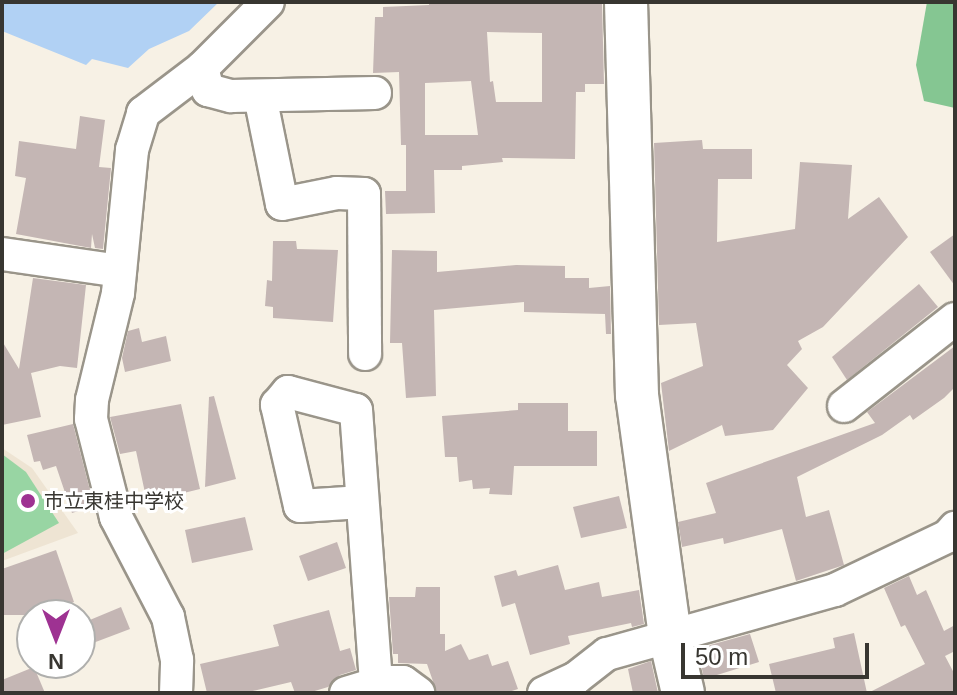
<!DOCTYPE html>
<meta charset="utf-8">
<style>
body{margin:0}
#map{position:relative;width:957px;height:695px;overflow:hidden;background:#f7f1e5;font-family:Helvetica,"Noto Sans JP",sans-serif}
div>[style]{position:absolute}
.built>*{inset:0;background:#eee4d3}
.green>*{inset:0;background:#98d5a3}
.forest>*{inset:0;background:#85c692}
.water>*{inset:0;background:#b1d1f4}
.building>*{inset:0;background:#c4b6b4}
.roads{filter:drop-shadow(2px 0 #9a958a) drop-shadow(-2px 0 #9a958a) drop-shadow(0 2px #9a958a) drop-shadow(0 -2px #9a958a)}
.minor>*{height:32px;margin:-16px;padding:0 16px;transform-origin:16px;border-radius:16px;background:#fff}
.major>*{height:42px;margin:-21px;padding:0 21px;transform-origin:21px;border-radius:21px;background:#fff}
.dots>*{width:22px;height:22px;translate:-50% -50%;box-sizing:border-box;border:4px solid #fff;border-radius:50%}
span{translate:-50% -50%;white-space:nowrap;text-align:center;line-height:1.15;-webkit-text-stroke:6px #fff;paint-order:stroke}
.poi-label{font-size:20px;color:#383631}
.left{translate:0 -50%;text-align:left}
.frame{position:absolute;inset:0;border:4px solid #383631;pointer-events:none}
.north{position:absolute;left:16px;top:599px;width:80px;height:80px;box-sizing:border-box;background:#fff;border:2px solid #afafad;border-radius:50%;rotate:180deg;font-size:22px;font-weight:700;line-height:32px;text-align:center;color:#383631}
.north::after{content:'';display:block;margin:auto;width:28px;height:36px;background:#9e3292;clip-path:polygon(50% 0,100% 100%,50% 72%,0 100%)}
.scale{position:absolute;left:681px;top:643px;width:188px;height:36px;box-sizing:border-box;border:4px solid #383631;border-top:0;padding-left:10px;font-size:24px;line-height:28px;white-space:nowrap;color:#383631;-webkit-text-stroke:6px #fff;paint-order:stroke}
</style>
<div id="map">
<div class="built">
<div style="clip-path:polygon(2px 448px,32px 468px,78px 533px,2px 561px)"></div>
</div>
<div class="green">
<div style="clip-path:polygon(2px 454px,26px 472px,59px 523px,2px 554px)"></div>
</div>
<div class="forest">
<div style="clip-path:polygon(927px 2px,955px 2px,955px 108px,924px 101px,916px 65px)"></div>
</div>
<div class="water">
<div style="clip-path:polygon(2px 2px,219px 2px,189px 31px,149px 49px,128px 68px,92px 59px,86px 65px,2px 31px)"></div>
</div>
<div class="building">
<div style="clip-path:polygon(evenodd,429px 2px,602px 2px,604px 84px,585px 84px,585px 92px,576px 92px,575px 159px,502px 158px,503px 162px,462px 166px,462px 170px,434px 170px,435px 213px,386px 214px,385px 191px,406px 191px,406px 145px,401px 145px,399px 72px,373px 73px,375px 17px,383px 17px,383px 7px,429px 5px,429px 2px,487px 32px,542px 33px,542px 102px,496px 102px,493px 81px,490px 82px,487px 32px,429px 2px,471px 81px,478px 135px,425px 135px,425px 83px,471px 81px)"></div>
<div style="clip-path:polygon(80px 116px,105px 120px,99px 167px,111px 168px,103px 249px,95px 248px,92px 234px,91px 248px,16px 234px,26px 178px,15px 176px,19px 141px,76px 149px)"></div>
<div style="clip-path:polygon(702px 140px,703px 149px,752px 149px,752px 179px,718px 179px,717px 242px,795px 229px,800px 162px,852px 165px,848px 219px,879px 197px,908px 237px,823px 327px,798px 341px,802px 349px,787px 365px,808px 388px,773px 430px,725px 436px,722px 425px,669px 451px,661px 383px,703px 366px,696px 323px,659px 325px,654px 143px)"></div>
<div style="clip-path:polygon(955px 234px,955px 286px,930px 252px)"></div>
<div style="clip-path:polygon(273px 241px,296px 241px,297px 249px,338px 250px,333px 322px,273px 318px,273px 307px,265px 306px,267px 280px,272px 281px)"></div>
<div style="clip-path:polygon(392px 250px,437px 251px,437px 272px,516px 265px,565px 266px,565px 278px,589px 278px,589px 288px,610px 286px,611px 334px,606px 334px,605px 314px,524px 312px,524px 302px,434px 310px,436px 396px,406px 398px,402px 343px,390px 343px)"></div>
<div style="clip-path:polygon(33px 278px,86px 285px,77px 368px,60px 366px,31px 373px,41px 417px,2px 425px,2px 341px,19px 369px)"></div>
<div style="clip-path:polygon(919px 284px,938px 307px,847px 380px,832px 357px)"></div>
<div style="clip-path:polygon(139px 328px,142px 342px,166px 336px,171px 361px,125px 372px,122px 358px,128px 331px)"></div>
<div style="clip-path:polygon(955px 346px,955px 387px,944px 398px,913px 420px,910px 415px,882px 435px,797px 477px,806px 517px,829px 510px,844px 565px,796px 581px,782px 529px,724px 544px,723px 538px,682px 547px,678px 522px,716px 513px,706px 483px,875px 423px,867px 412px)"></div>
<div style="clip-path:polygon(214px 396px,236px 479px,205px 487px,209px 397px)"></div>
<div style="clip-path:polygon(518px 403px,568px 403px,568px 431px,597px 431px,597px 466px,514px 466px,512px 495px,489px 494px,490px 488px,473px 489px,472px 480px,459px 482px,457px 457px,445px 457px,442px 416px,518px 410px)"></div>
<div style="clip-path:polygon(181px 404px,200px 489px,147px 502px,136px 451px,120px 454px,110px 417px)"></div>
<div style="clip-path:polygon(73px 424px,94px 506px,72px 513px,56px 466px,43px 470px,40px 461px,34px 462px,27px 435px)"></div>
<div style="clip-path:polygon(619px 496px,627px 528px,581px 538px,573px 507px)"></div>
<div style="clip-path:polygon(245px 517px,253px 550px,192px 563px,185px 530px)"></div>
<div style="clip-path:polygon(337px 542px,346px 568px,308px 581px,299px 556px)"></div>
<div style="clip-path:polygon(56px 550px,74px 602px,39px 615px,2px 615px,2px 569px)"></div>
<div style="clip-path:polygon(558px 565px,565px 590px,599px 582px,602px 597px,639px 590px,644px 624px,632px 627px,631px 623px,568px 636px,570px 644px,530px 655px,515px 603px,502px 607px,494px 576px,516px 570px,518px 576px)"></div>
<div style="clip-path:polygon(909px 576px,917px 595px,926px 590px,944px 631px,955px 625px,955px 651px,945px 656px,955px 675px,955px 693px,868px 693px,925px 664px,905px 625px,901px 627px,884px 588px)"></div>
<div style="clip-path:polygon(416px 587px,440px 587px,440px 634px,445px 634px,445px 651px,461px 644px,469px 660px,488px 654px,492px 666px,508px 661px,518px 689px,506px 693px,437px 693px,427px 664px,398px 663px,398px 654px,393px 654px,389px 597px,415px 597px)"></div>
<div style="clip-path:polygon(121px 607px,130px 629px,93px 643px,85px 622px)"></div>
<div style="clip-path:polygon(329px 610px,340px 651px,350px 648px,356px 670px,340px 675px,328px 687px,308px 693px,295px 693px,291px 682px,244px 693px,207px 693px,200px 664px,279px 646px,273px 625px)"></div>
<div style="clip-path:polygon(854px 633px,867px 693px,776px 693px,769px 664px,835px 648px,833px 638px)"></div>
<div style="clip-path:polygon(750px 634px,759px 662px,704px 679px,700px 659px,706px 656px,703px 647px)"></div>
<div style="clip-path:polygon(651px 661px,658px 693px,633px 693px,628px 669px)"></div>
<div style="clip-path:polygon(34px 667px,45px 693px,2px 693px,2px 680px)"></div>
</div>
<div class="roads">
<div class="minor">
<div style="left:202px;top:68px;width:23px;rotate:75deg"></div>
<div style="left:208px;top:90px;width:24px;rotate:15deg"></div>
<div style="left:231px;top:96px;width:144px;rotate:-1.2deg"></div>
<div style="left:260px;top:96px;width:110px;rotate:78.5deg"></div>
<div style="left:282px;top:204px;width:56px;rotate:-11.3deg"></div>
<div style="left:337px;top:193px;width:27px;rotate:2deg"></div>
<div style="left:364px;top:194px;width:160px;rotate:89.6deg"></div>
<div style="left:2px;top:254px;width:119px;rotate:8.2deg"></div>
<div style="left:844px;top:406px;width:141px;rotate:-38.1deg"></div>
<div style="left:362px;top:502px;width:62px;rotate:176.3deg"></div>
<div style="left:300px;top:506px;width:104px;rotate:-102.8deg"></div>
<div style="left:277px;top:405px;width:17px;rotate:-50deg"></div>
<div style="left:288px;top:392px;width:70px;rotate:14.8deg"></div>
<div style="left:356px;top:410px;width:275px;rotate:85.8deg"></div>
<div style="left:176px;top:693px;width:33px;rotate:-88deg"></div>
<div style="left:177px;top:660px;width:44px;rotate:-101.8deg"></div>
<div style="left:168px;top:617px;width:113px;rotate:-117.5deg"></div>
<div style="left:116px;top:517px;width:101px;rotate:-104.3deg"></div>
<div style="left:91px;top:419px;width:19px;rotate:-87deg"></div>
<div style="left:92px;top:400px;width:110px;rotate:-76.3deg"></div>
<div style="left:118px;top:293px;width:144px;rotate:-84.4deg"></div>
<div style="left:132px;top:150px;width:39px;rotate:-73deg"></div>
<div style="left:143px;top:113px;width:74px;rotate:-37.3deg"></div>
<div style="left:202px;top:68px;width:93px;rotate:-45deg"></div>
<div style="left:346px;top:693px;width:37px;rotate:-17deg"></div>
<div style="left:381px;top:682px;width:22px"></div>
<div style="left:403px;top:682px;width:19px;rotate:36deg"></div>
<div style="left:544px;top:693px;width:35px;rotate:-25deg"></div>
<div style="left:576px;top:678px;width:39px;rotate:-38deg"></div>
<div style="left:607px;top:654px;width:237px;rotate:-15.7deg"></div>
<div style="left:835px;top:590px;width:125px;rotate:-25.5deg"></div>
<div style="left:948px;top:536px;width:11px;rotate:-49deg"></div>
</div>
<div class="major">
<div style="left:626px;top:2px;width:393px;rotate:88.4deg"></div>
<div style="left:637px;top:395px;width:244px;rotate:82.2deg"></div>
<div style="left:670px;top:637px;width:57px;rotate:76.9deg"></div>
</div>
</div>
<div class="dots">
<div style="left:28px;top:501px;background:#9e3292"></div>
</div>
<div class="poi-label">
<span class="left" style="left:44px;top:501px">市立東桂中学校</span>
</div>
<div class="frame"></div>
<div class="north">N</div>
<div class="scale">50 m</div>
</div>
